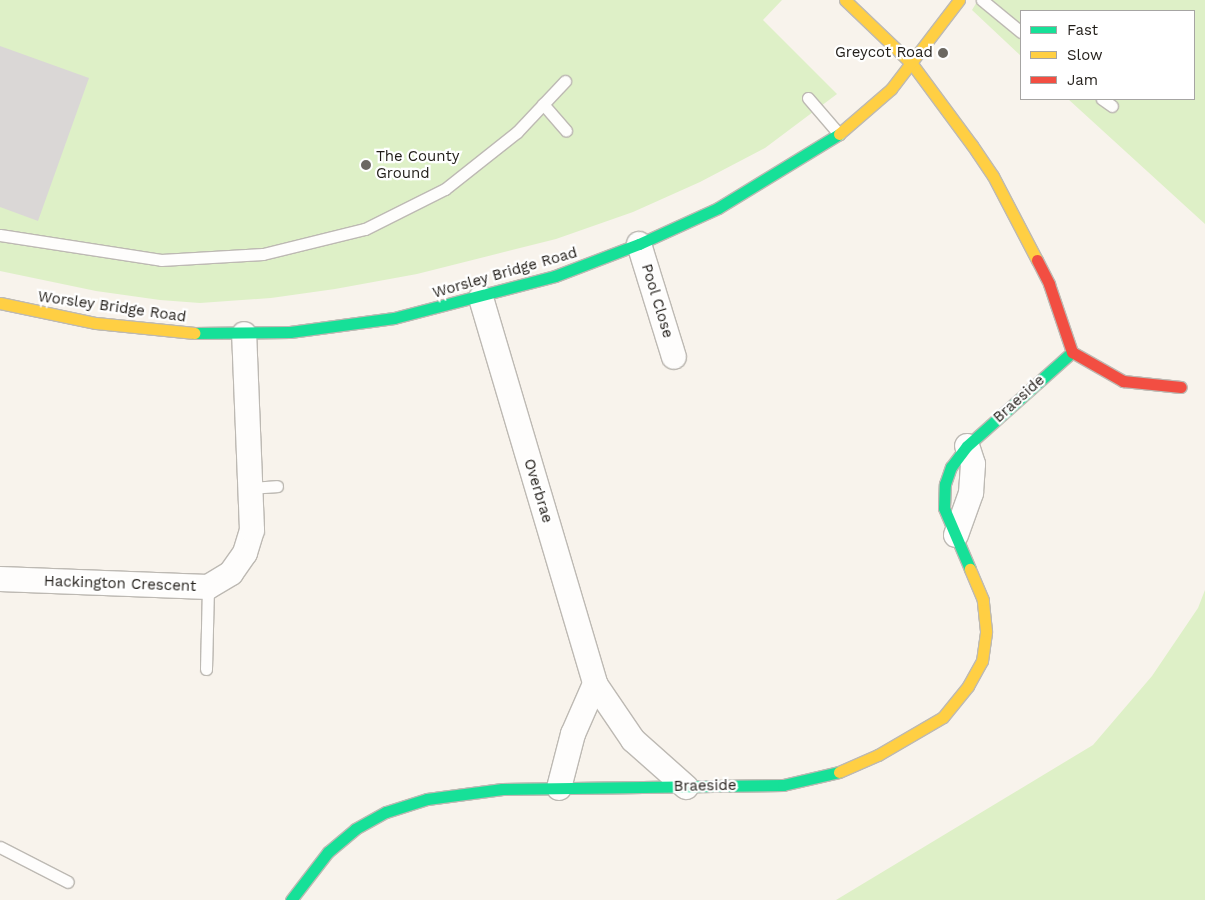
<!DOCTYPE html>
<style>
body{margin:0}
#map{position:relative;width:1205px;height:900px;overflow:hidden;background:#f8f3ec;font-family:"Work Sans",sans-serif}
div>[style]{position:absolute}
.green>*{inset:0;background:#def0c7}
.building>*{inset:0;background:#dad7d6}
.roads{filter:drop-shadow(1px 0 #bdb9b3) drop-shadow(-1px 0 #bdb9b3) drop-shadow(0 1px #bdb9b3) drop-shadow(0 -1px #bdb9b3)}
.lane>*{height:11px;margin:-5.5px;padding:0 5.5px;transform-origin:5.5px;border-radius:5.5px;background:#fefdfc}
.street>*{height:24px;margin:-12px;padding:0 12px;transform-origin:12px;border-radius:12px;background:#fefdfc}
.fast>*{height:11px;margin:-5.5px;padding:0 5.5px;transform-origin:5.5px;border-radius:5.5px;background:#16e098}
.slow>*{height:11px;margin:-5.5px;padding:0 5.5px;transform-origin:5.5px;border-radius:5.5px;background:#ffcf43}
.jam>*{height:11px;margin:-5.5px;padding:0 5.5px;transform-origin:5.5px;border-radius:5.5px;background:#f24e42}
.dots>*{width:14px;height:14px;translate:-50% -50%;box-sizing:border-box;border:2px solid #fff;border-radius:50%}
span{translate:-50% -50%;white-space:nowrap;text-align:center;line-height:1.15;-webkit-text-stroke:4.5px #fff;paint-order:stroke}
.poi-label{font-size:15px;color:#211d18}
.right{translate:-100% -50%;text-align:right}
.left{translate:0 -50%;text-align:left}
.street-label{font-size:15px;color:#211d18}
.legend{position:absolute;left:1020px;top:10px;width:175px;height:90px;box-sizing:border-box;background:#fff;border:1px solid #a6a5a3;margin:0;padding:6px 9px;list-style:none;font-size:15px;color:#211d18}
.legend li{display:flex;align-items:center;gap:10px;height:25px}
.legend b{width:25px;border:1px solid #a6a5a3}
</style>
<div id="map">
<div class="green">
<div style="clip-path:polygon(0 0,782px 0,763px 20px,837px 94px,765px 148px,700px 182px,633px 212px,556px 239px,417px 274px,335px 289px,271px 298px,200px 303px,160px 300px,96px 291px,0 271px)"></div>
<div style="clip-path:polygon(978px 0,1205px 0,1205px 224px,1068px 99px,1194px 99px,1194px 11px,1021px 11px,1021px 56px,972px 10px)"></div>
<div style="clip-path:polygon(1205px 590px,1205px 900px,836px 900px,1093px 745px,1152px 676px,1198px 608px)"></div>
</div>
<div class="building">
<div style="clip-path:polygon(0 46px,89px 78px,38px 221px,0 207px)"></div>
</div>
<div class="roads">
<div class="lane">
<div style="left:982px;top:0;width:50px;rotate:39.4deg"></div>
<div style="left:808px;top:98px;width:48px;rotate:49.3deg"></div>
<div style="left:1102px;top:99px;width:12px;rotate:35deg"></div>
<div style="left:543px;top:104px;width:35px;rotate:49deg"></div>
<div style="left:0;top:235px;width:163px;rotate:8.8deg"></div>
<div style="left:161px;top:260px;width:102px;rotate:-3.4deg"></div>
<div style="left:263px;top:254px;width:105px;rotate:-13.8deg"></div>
<div style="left:365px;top:229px;width:89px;rotate:-26.6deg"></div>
<div style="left:445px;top:189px;width:92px;rotate:-38.4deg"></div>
<div style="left:517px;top:132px;width:70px;rotate:-46.7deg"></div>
<div style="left:250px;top:488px;width:27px;rotate:-4deg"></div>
<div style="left:206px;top:669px;width:82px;rotate:-88.6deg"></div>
<div style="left:0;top:847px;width:76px;rotate:27.2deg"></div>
</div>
<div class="street">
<div style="left:639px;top:244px;width:118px;rotate:72.8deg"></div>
<div style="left:481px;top:298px;width:402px;rotate:73.5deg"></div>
<div style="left:595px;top:684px;width:68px;rotate:55.8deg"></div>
<div style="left:633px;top:740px;width:71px;rotate:41.6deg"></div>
<div style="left:956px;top:535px;width:45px;rotate:-70.3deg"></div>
<div style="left:971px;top:493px;width:29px;rotate:-86deg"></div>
<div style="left:973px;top:464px;width:19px;rotate:-108deg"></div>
<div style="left:0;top:579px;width:208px;rotate:2.2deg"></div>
<div style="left:208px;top:587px;width:27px;rotate:-31deg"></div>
<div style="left:231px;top:573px;width:24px;rotate:-55deg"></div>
<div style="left:245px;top:553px;width:24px;rotate:-73deg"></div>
<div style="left:252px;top:530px;width:196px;rotate:-92.3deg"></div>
<div style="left:559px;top:788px;width:56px;rotate:-75.5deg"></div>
<div style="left:573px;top:734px;width:55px;rotate:-66.3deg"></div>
</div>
<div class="fast">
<div style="left:194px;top:333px;width:96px;rotate:-0.6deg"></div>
<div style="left:290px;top:332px;width:105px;rotate:-7.7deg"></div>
<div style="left:394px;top:318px;width:166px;rotate:-14.6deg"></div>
<div style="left:555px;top:276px;width:90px;rotate:-20.9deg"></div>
<div style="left:639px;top:244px;width:87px;rotate:-24.5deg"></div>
<div style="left:718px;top:208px;width:142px;rotate:-31.4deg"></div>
<div style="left:970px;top:569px;width:66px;rotate:-113.1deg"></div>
<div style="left:944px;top:508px;width:24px;rotate:-88deg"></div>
<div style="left:945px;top:484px;width:18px;rotate:-71deg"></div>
<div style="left:951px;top:467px;width:26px;rotate:-53deg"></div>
<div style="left:967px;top:446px;width:141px;rotate:-41.8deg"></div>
<div style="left:291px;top:900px;width:61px;rotate:-52.4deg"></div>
<div style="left:328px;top:852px;width:35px;rotate:-40deg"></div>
<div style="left:355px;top:829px;width:35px;rotate:-29deg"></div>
<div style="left:386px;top:812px;width:43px;rotate:-17.6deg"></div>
<div style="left:427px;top:799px;width:76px;rotate:-7.6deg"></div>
<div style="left:502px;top:789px;width:281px;rotate:-0.8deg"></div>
<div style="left:783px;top:785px;width:57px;rotate:-13.1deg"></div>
</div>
<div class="slow">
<div style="left:845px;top:0;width:93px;rotate:43.7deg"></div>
<div style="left:912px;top:64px;width:101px;rotate:53.5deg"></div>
<div style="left:972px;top:145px;width:37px;rotate:56deg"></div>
<div style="left:993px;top:176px;width:95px;rotate:62.4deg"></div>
<div style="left:839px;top:134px;width:69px;rotate:-40.9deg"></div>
<div style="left:891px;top:89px;width:112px;rotate:-52.6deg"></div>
<div style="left:0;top:303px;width:98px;rotate:11.8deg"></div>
<div style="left:96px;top:323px;width:99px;rotate:5.8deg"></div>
<div style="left:839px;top:772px;width:43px;rotate:-23.6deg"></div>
<div style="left:878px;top:755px;width:75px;rotate:-30.3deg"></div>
<div style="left:943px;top:717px;width:40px;rotate:-51deg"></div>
<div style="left:968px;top:686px;width:29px;rotate:-61deg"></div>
<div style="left:982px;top:661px;width:30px;rotate:-82deg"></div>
<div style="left:986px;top:631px;width:31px;rotate:-96deg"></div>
<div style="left:983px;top:600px;width:34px;rotate:-113deg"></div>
</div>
<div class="jam">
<div style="left:1037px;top:260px;width:27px;rotate:63deg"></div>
<div style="left:1049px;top:284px;width:72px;rotate:71.3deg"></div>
<div style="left:1072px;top:352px;width:59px;rotate:29.6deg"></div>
<div style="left:1123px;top:381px;width:58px;rotate:5.9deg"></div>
</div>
</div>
<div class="dots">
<div style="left:943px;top:53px;background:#6c6862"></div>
<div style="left:366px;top:165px;background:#6c6862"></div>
</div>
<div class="poi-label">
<span class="right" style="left:933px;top:53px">Greycot Road</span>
<span class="left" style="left:376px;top:165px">The County<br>Ground</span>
</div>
<div class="street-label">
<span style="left:505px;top:273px;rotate:-16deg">Worsley Bridge Road</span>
<span style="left:657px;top:301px;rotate:73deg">Pool Close</span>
<span style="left:112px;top:307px;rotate:8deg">Worsley Bridge Road</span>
<span style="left:1019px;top:399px;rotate:-42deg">Braeside</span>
<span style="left:538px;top:491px;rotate:73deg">Overbrae</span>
<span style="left:120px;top:584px;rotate:2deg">Hackington Crescent</span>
<span style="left:705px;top:786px;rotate:-1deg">Braeside</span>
</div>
<ul class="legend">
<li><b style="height:6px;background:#16e098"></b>Fast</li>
<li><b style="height:6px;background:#ffcf43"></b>Slow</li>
<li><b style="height:6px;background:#f24e42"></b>Jam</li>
</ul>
</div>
